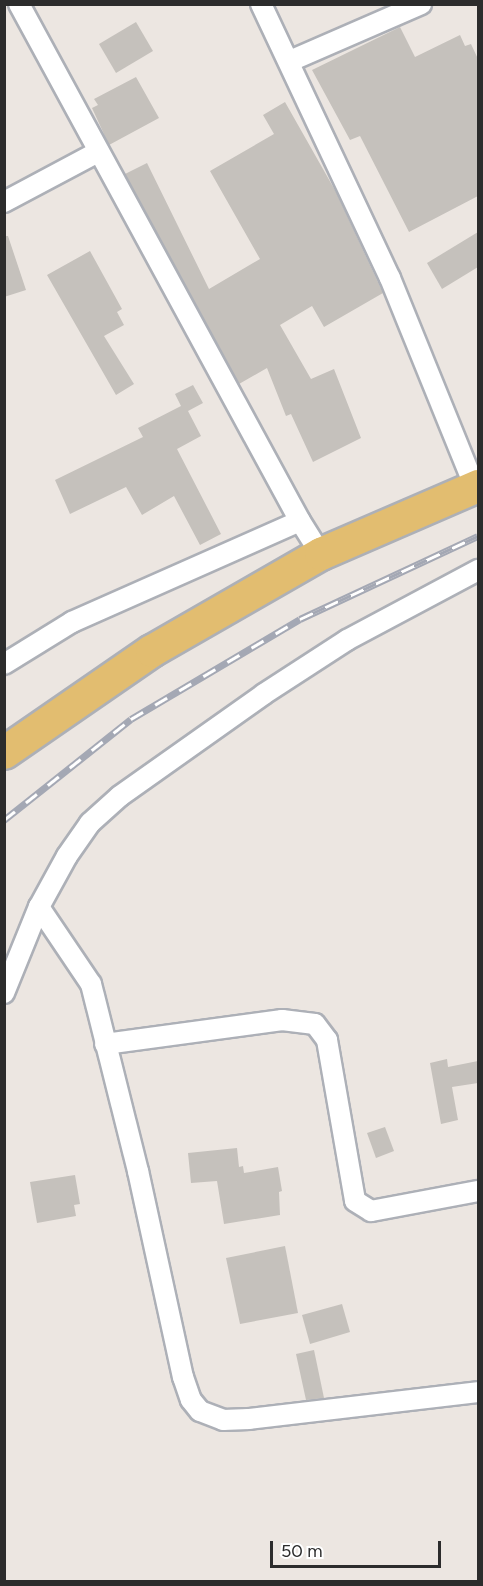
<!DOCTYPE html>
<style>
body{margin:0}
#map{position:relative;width:483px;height:1586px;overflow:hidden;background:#ece6e1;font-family:Figtree,sans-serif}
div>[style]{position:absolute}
.building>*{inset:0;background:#c5c1bc}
.roads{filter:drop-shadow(2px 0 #adb0b7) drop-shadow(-2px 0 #adb0b7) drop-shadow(0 2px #adb0b7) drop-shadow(0 -2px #adb0b7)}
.street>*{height:20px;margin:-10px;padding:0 10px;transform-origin:10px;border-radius:10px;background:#fff}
.primary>*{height:32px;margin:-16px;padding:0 16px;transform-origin:16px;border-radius:16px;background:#e2bd70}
.rail>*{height:7px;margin-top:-3.5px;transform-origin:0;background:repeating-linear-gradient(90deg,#fff 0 14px,#a4a8b4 0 28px);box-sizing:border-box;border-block:2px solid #a4a8b4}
span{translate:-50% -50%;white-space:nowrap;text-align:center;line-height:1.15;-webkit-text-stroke:6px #fff;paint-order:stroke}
.frame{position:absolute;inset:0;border:6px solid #2c2c2c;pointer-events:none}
.scale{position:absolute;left:270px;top:1541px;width:171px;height:27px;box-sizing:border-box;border:3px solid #2c2c2c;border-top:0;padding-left:8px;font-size:18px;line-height:21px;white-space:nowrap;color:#2c2c2c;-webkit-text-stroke:4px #fff;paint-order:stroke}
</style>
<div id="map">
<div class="building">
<div style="clip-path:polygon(136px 22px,153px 51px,116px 73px,99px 44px)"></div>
<div style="clip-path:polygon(400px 27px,415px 57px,460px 35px,465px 46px,471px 44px,478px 59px,478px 196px,409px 232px,360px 136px,350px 140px,312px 70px)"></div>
<div style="clip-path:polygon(136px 77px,159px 118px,109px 145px,92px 108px,98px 105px,94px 99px)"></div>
<div style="clip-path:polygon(285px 102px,336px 192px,383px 293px,324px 327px,312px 306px,280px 325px,311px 379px,334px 369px,361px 438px,313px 462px,291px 414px,286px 416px,267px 368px,239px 384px,125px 174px,147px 163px,209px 289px,260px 259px,210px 171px,274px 134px,263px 115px)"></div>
<div style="clip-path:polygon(478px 232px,478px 267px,442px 289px,427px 263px)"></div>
<div style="clip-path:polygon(4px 236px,8px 236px,26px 290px,4px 297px)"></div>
<div style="clip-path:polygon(90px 251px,122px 309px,117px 312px,124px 325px,104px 336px,134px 384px,116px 395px,47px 275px)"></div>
<div style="clip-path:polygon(193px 385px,203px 403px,188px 411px,201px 436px,177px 449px,221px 534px,200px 545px,174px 496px,142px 515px,126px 487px,70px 514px,55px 480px,143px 437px,138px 428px,181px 406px,175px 394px)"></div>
<div style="clip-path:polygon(447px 1059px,448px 1067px,478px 1061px,478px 1083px,452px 1087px,458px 1120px,441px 1124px,430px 1063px)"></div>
<div style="clip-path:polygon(385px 1127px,394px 1151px,376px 1158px,367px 1133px)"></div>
<div style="clip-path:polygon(237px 1148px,239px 1167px,243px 1166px,244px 1173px,278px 1167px,282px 1191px,279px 1192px,280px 1215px,224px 1224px,217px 1181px,191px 1183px,188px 1153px)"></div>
<div style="clip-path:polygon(75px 1175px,80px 1204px,74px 1205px,76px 1216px,37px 1223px,30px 1182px)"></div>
<div style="clip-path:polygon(285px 1246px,298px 1313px,240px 1324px,226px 1258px)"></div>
<div style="clip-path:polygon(342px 1304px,350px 1332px,310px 1344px,302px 1315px)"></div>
<div style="clip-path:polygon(314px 1350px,324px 1398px,306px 1400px,296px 1354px)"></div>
</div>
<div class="roads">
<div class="street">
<div style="left:19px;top:4px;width:588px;rotate:61.48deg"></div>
<div style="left:261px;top:4px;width:303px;rotate:64.8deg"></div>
<div style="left:390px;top:278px;width:226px;rotate:67.9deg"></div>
<div style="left:290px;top:61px;width:143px;rotate:-23.5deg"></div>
<div style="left:4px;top:202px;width:104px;rotate:-28deg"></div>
<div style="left:4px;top:664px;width:80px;rotate:-31.7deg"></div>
<div style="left:72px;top:622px;width:249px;rotate:-23.9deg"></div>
<div style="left:300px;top:521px;width:39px;rotate:58deg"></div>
<div style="left:39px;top:907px;width:93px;rotate:56deg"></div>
<div style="left:91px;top:984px;width:193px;rotate:75.9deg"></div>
<div style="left:138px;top:1171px;width:211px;rotate:77.7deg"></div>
<div style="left:183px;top:1377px;width:24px;rotate:71deg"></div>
<div style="left:191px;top:1400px;width:14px;rotate:51deg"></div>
<div style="left:200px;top:1411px;width:25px;rotate:21deg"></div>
<div style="left:223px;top:1420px;width:26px;rotate:-2deg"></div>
<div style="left:249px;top:1419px;width:231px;rotate:-6.7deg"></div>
<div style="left:4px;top:993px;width:93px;rotate:-67.9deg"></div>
<div style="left:39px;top:907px;width:58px;rotate:-61.2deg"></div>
<div style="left:67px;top:856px;width:40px;rotate:-55.1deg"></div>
<div style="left:90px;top:823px;width:40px;rotate:-42deg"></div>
<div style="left:120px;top:796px;width:176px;rotate:-35.3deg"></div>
<div style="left:264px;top:694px;width:99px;rotate:-33deg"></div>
<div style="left:347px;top:640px;width:149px;rotate:-28.1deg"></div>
<div style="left:105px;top:1044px;width:179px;rotate:-7.7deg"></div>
<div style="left:282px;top:1020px;width:33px;rotate:7deg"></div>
<div style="left:315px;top:1024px;width:20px;rotate:53deg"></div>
<div style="left:327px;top:1040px;width:163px;rotate:80.1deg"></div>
<div style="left:355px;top:1201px;width:19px;rotate:32deg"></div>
<div style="left:371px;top:1211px;width:109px;rotate:-10.6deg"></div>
</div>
<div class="primary">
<div style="left:4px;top:753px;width:180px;rotate:-34.6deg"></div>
<div style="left:152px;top:651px;width:195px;rotate:-29.9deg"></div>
<div style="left:321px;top:554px;width:171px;rotate:-23.4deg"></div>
</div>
</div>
<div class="rail">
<div style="left:4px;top:820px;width:162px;rotate:-38.5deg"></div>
<div style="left:131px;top:719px;width:196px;rotate:-30.6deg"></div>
<div style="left:300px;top:619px;width:196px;rotate:-25deg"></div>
</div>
<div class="frame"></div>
<div class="scale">50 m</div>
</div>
